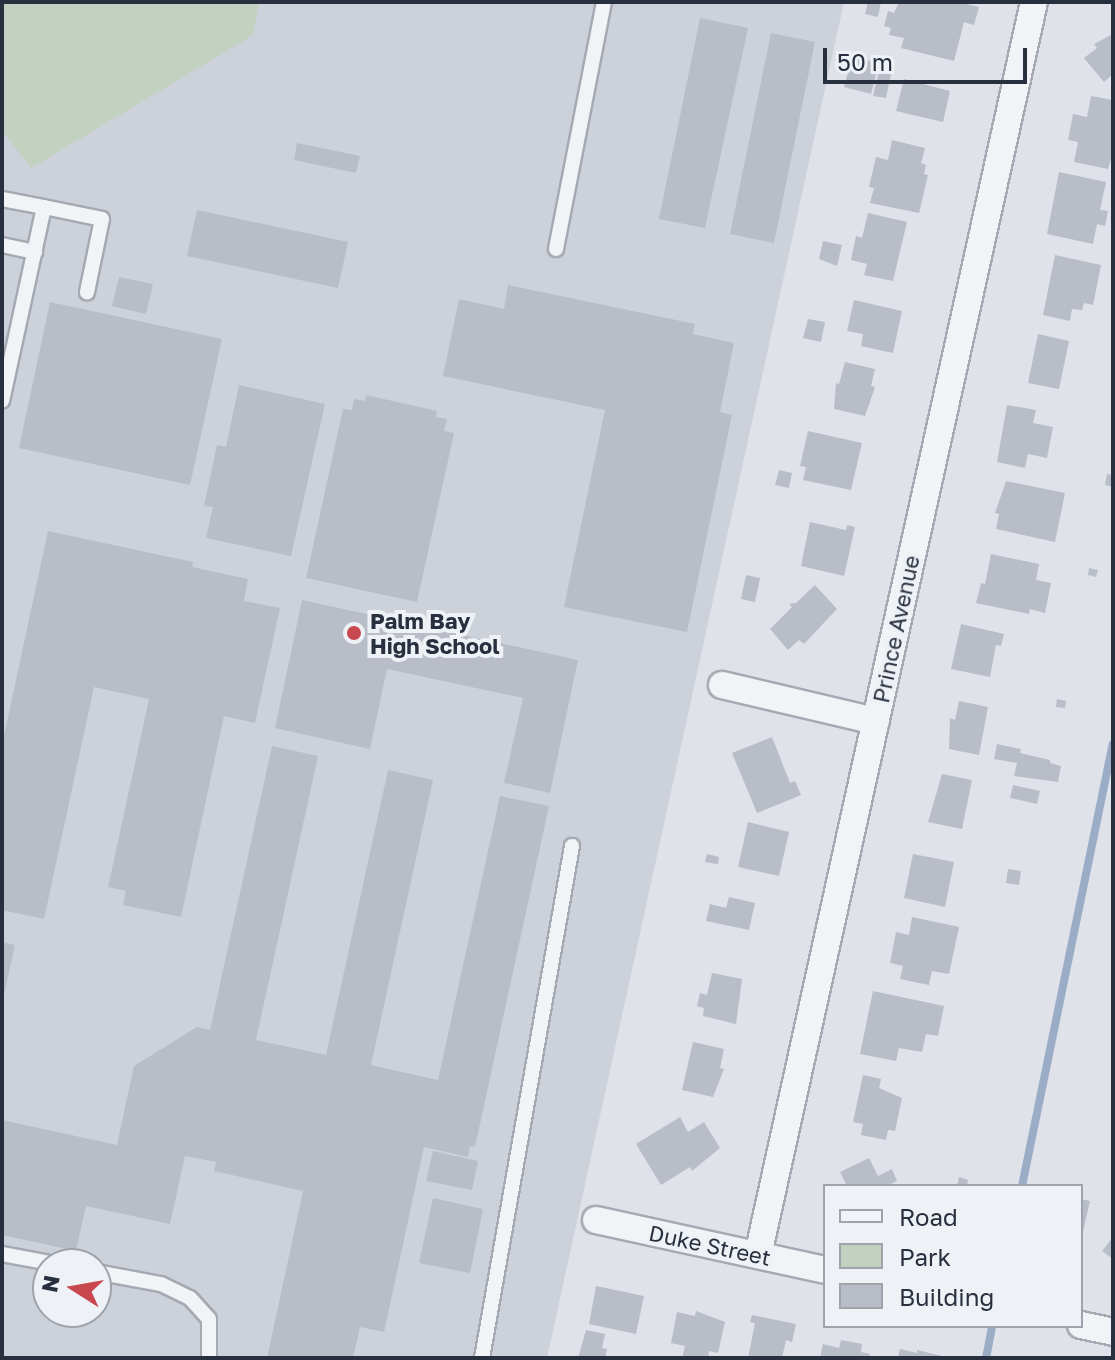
<!DOCTYPE html>
<style>
body{margin:0}
#map{position:relative;width:1115px;height:1360px;overflow:hidden;background:#dfe2e8;font-family:"Golos Text",sans-serif}
div>[style]{position:absolute}
.built>*{inset:0;background:#cdd1da}
.green>*{inset:0;background:#c3d1c0}
.stream>*{height:8px;margin:-4px;padding:0 4px;transform-origin:4px;border-radius:4px;background:#9bacc7}
.building>*{inset:0;background:#b9bdc7}
.roads{filter:drop-shadow(2px 0 #a4a9b2) drop-shadow(-2px 0 #a4a9b2) drop-shadow(0 2px #a4a9b2) drop-shadow(0 -2px #a4a9b2)}
.lane>*{height:14px;margin:-7px;padding:0 7px;transform-origin:7px;border-radius:7px;background:#f2f3f6}
.street>*{height:26px;margin:-13px;padding:0 13px;transform-origin:13px;border-radius:13px;background:#f2f3f6}
.dots>*{width:22px;height:22px;translate:-50% -50%;box-sizing:border-box;border:4px solid #eef1f5;border-radius:50%}
span{translate:-50% -50%;white-space:nowrap;text-align:center;line-height:1.15;-webkit-text-stroke:8px #eef1f5;paint-order:stroke}
.poi-label{font-size:22px;color:#282f3e;font-weight:700}
.left{translate:0 -50%;text-align:left}
.street-label{font-size:22px;color:#282f3e}
.frame{position:absolute;inset:0;border:4px solid #282f3e;pointer-events:none}
.legend{position:absolute;left:823px;top:1184px;width:260px;height:144px;box-sizing:border-box;background:#eef1f5;border:2px solid #9fa3ac;margin:0;padding:10px 14px;list-style:none;font-size:24px;color:#282f3e}
.legend li{display:flex;align-items:center;gap:16px;height:40px}
.legend b{width:40px;border:2px solid #9fa3ac}
.north{position:absolute;left:32px;top:1248px;width:80px;height:80px;box-sizing:border-box;background:#eef1f5;border:2px solid #9fa3ac;border-radius:50%;rotate:281deg;font-size:22px;font-weight:700;line-height:32px;text-align:center;color:#282f3e}
.north::after{content:'';display:block;margin:auto;width:28px;height:36px;background:#c94850;clip-path:polygon(50% 0,100% 100%,50% 72%,0 100%)}
.scale{position:absolute;left:823px;top:48px;width:204px;height:36px;box-sizing:border-box;border:4px solid #282f3e;border-top:0;padding-left:10px;font-size:24px;line-height:28px;white-space:nowrap;color:#282f3e;-webkit-text-stroke:6px #eef1f5;paint-order:stroke}
</style>
<div id="map">
<div class="built">
<div style="clip-path:polygon(evenodd,2px 2px,844px 2px,547px 1358px,2px 1358px,2px 2px,48px 1264px,96px 1264px,96px 1312px,48px 1312px,48px 1264px)"></div>
</div>
<div class="green">
<div style="clip-path:polygon(2px 2px,259px 2px,253px 35px,31px 168px,2px 130px)"></div>
</div>
<div class="stream">
<div style="left:1022px;top:1186px;width:451px;rotate:-78.4deg"></div>
<div style="left:986px;top:1358px;width:33px;rotate:-79deg"></div>
</div>
<div class="building">
<div style="clip-path:polygon(868px 2px,881px 2px,878px 17px,865px 14px)"></div>
<div style="clip-path:polygon(899px 2px,959px 2px,979px 7px,974px 25px,964px 22px,954px 61px,901px 48px,904px 38px,889px 35px,891px 28px,884px 26px,888px 11px,894px 13px)"></div>
<div style="clip-path:polygon(700px 18px,748px 28px,705px 228px,659px 219px)"></div>
<div style="clip-path:polygon(771px 33px,815px 42px,774px 243px,730px 234px)"></div>
<div style="clip-path:polygon(1113px 34px,1113px 74px,1104px 82px,1084px 58px,1097px 48px,1094px 44px)"></div>
<div style="clip-path:polygon(852px 57px,879px 63px,871px 94px,844px 87px)"></div>
<div style="clip-path:polygon(879px 71px,891px 74px,886px 98px,873px 96px)"></div>
<div style="clip-path:polygon(904px 79px,950px 91px,943px 122px,896px 111px)"></div>
<div style="clip-path:polygon(1091px 96px,1113px 100px,1113px 152px,1108px 169px,1074px 162px,1078px 142px,1068px 140px,1073px 114px,1087px 117px)"></div>
<div style="clip-path:polygon(892px 140px,925px 148px,921px 163px,926px 165px,924px 174px,928px 175px,919px 213px,870px 203px,874px 188px,869px 187px,876px 157px,888px 160px)"></div>
<div style="clip-path:polygon(297px 143px,360px 156px,356px 173px,294px 160px)"></div>
<div style="clip-path:polygon(1059px 172px,1106px 182px,1100px 210px,1108px 211px,1105px 226px,1097px 224px,1093px 244px,1047px 234px)"></div>
<div style="clip-path:polygon(197px 210px,348px 242px,338px 288px,187px 256px)"></div>
<div style="clip-path:polygon(868px 213px,907px 222px,893px 281px,864px 275px,867px 264px,851px 260px,856px 236px,862px 238px)"></div>
<div style="clip-path:polygon(823px 241px,842px 245px,837px 266px,819px 259px)"></div>
<div style="clip-path:polygon(1055px 255px,1101px 265px,1093px 305px,1084px 303px,1082px 310px,1072px 309px,1070px 321px,1043px 315px)"></div>
<div style="clip-path:polygon(119px 277px,153px 284px,146px 314px,112px 306px)"></div>
<div style="clip-path:polygon(508px 285px,695px 324px,693px 334px,734px 343px,720px 412px,732px 415px,687px 632px,564px 607px,605px 410px,443px 376px,459px 299px,504px 309px)"></div>
<div style="clip-path:polygon(854px 300px,902px 311px,893px 353px,861px 346px,863px 334px,847px 331px)"></div>
<div style="clip-path:polygon(50px 302px,222px 339px,190px 485px,19px 448px)"></div>
<div style="clip-path:polygon(808px 319px,825px 322px,821px 342px,803px 338px)"></div>
<div style="clip-path:polygon(1038px 334px,1069px 341px,1059px 389px,1028px 383px)"></div>
<div style="clip-path:polygon(845px 362px,875px 369px,871px 386px,875px 387px,865px 416px,834px 409px,836px 383px,839px 384px)"></div>
<div style="clip-path:polygon(239px 385px,325px 404px,291px 556px,206px 538px,213px 507px,204px 506px,217px 445px,226px 447px)"></div>
<div style="clip-path:polygon(366px 395px,437px 411px,436px 417px,447px 419px,444px 431px,454px 433px,417px 602px,306px 578px,343px 409px,352px 410px,354px 399px,365px 401px)"></div>
<div style="clip-path:polygon(1007px 405px,1036px 410px,1033px 423px,1053px 427px,1047px 458px,1028px 454px,1025px 468px,997px 462px)"></div>
<div style="clip-path:polygon(808px 431px,862px 443px,851px 490px,803px 480px,806px 467px,800px 466px)"></div>
<div style="clip-path:polygon(779px 470px,792px 473px,789px 488px,775px 485px)"></div>
<div style="clip-path:polygon(1107px 474px,1113px 475px,1113px 487px,1105px 485px)"></div>
<div style="clip-path:polygon(1006px 481px,1065px 493px,1055px 542px,996px 529px,999px 514px,995px 513px)"></div>
<div style="clip-path:polygon(810px 522px,846px 530px,847px 525px,855px 527px,844px 576px,801px 566px)"></div>
<div style="clip-path:polygon(48px 531px,193px 562px,192px 567px,248px 579px,244px 601px,280px 608px,255px 723px,224px 716px,181px 917px,123px 905px,126px 891px,108px 887px,149px 699px,94px 687px,44px 919px,2px 910px,2px 745px)"></div>
<div style="clip-path:polygon(991px 554px,1039px 564px,1036px 580px,1051px 583px,1045px 613px,1030px 609px,1029px 614px,976px 603px,981px 583px,985px 584px)"></div>
<div style="clip-path:polygon(1089px 568px,1098px 570px,1096px 577px,1088px 575px)"></div>
<div style="clip-path:polygon(746px 575px,760px 578px,755px 602px,741px 599px)"></div>
<div style="clip-path:polygon(815px 585px,837px 609px,804px 644px,799px 640px,788px 650px,770px 629px,792px 607px,789px 604px,796px 603px)"></div>
<div style="clip-path:polygon(302px 600px,578px 660px,550px 793px,504px 783px,523px 698px,387px 669px,370px 749px,275px 728px)"></div>
<div style="clip-path:polygon(961px 624px,1004px 634px,1001px 646px,996px 645px,990px 677px,951px 669px)"></div>
<div style="clip-path:polygon(1057px 699px,1066px 701px,1065px 708px,1056px 707px)"></div>
<div style="clip-path:polygon(959px 701px,988px 707px,979px 755px,949px 749px,950px 718px,955px 720px)"></div>
<div style="clip-path:polygon(772px 737px,790px 783px,795px 781px,801px 795px,757px 813px,732px 753px)"></div>
<div style="clip-path:polygon(997px 744px,1021px 749px,1020px 753px,1050px 760px,1050px 763px,1061px 766px,1058px 782px,1014px 776px,1017px 763px,994px 759px)"></div>
<div style="clip-path:polygon(272px 746px,318px 756px,256px 1040px,326px 1055px,388px 770px,433px 780px,371px 1065px,438px 1080px,500px 796px,549px 806px,475px 1147px,470px 1146px,468px 1157px,424px 1147px,384px 1332px,360px 1327px,353px 1358px,267px 1358px,303px 1191px,214px 1171px,216px 1162px,185px 1156px,170px 1224px,86px 1206px,76px 1251px,2px 1235px,2px 1120px,117px 1145px,134px 1066px,197px 1027px,210px 1030px)"></div>
<div style="clip-path:polygon(942px 774px,972px 780px,962px 829px,928px 822px)"></div>
<div style="clip-path:polygon(1013px 785px,1040px 791px,1037px 804px,1010px 798px)"></div>
<div style="clip-path:polygon(748px 822px,789px 832px,779px 876px,738px 867px)"></div>
<div style="clip-path:polygon(707px 854px,719px 857px,718px 864px,705px 862px)"></div>
<div style="clip-path:polygon(913px 854px,954px 862px,945px 907px,904px 898px)"></div>
<div style="clip-path:polygon(1008px 869px,1021px 871px,1019px 885px,1006px 883px)"></div>
<div style="clip-path:polygon(729px 897px,755px 903px,749px 930px,706px 921px,710px 904px,726px 908px)"></div>
<div style="clip-path:polygon(912px 917px,959px 927px,949px 974px,932px 971px,929px 985px,900px 979px,903px 966px,890px 963px,896px 932px,909px 935px)"></div>
<div style="clip-path:polygon(2px 942px,15px 945px,3px 999px,2px 999px)"></div>
<div style="clip-path:polygon(712px 973px,742px 979px,736px 1024px,703px 1016px,704px 1008px,697px 1006px,700px 993px,707px 995px)"></div>
<div style="clip-path:polygon(873px 991px,944px 1006px,938px 1036px,926px 1034px,922px 1052px,899px 1048px,896px 1061px,860px 1054px)"></div>
<div style="clip-path:polygon(693px 1042px,724px 1049px,720px 1068px,724px 1069px,713px 1097px,682px 1090px)"></div>
<div style="clip-path:polygon(863px 1075px,881px 1079px,879px 1088px,902px 1098px,895px 1131px,888px 1130px,886px 1140px,861px 1135px,863px 1124px,853px 1122px)"></div>
<div style="clip-path:polygon(680px 1117px,688px 1132px,704px 1122px,720px 1148px,692px 1171px,690px 1167px,661px 1185px,636px 1144px)"></div>
<div style="clip-path:polygon(433px 1151px,478px 1161px,472px 1190px,426px 1181px)"></div>
<div style="clip-path:polygon(869px 1158px,878px 1176px,892px 1169px,897px 1181px,886px 1186px,847px 1186px,840px 1172px)"></div>
<div style="clip-path:polygon(959px 1177px,968px 1180px,967px 1186px,957px 1186px)"></div>
<div style="clip-path:polygon(433px 1198px,483px 1209px,470px 1273px,419px 1263px)"></div>
<div style="clip-path:polygon(1081px 1199px,1090px 1201px,1082px 1236px,1081px 1236px)"></div>
<div style="clip-path:polygon(1113px 1237px,1113px 1259px,1102px 1251px)"></div>
<div style="clip-path:polygon(596px 1286px,644px 1296px,636px 1334px,589px 1324px)"></div>
<div style="clip-path:polygon(696px 1311px,725px 1322px,718px 1353px,709px 1351px,708px 1358px,682px 1358px,685px 1346px,671px 1343px,677px 1312px,695px 1316px)"></div>
<div style="clip-path:polygon(752px 1315px,796px 1324px,792px 1342px,786px 1340px,782px 1358px,748px 1358px,755px 1323px,750px 1322px)"></div>
<div style="clip-path:polygon(586px 1330px,605px 1334px,602px 1348px,607px 1349px,605px 1358px,578px 1358px)"></div>
<div style="clip-path:polygon(841px 1340px,862px 1344px,861px 1352px,870px 1354px,869px 1358px,820px 1358px,823px 1344px,839px 1348px)"></div>
<div style="clip-path:polygon(900px 1349px,917px 1353px,917px 1350px,950px 1358px,898px 1358px)"></div>
</div>
<div class="roads">
<div class="lane">
<div style="left:2px;top:199px;width:43px;rotate:10.8deg"></div>
<div style="left:44px;top:207px;width:198px;rotate:102.2deg"></div>
<div style="left:44px;top:207px;width:59px;rotate:11.7deg"></div>
<div style="left:102px;top:219px;width:75px;rotate:101.6deg"></div>
<div style="left:2px;top:245px;width:34px;rotate:12deg"></div>
<div style="left:556px;top:249px;width:252px;rotate:-79deg"></div>
<div style="left:2px;top:1254px;width:55px;rotate:10.5deg"></div>
<div style="left:96px;top:1272px;width:66px;rotate:10.5deg"></div>
<div style="left:161px;top:1284px;width:32px;rotate:26deg"></div>
<div style="left:190px;top:1298px;width:28px;rotate:48deg"></div>
<div style="left:209px;top:1319px;width:39px;rotate:90deg"></div>
<div style="left:482px;top:1358px;width:520px;rotate:-80.03deg"></div>
</div>
<div class="street">
<div style="left:722px;top:685px;width:158px;rotate:13.2deg"></div>
<div style="left:596px;top:1220px;width:234px;rotate:12.3deg"></div>
<div style="left:758px;top:1255px;width:1283px;rotate:-77.58deg"></div>
<div style="left:1081px;top:1325px;width:33px;rotate:12deg"></div>
</div>
</div>
<div class="dots">
<div style="left:354px;top:633px;background:#c94850"></div>
</div>
<div class="poi-label">
<span class="left" style="left:370px;top:633px">Palm Bay<br>High School</span>
</div>
<div class="street-label">
<span style="left:896px;top:629px;rotate:-78deg">Prince Avenue</span>
<span style="left:710px;top:1245px;rotate:12deg">Duke Street</span>
</div>
<div class="frame"></div>
<ul class="legend">
<li><b style="height:10px;background:#f2f3f6"></b>Road</li>
<li><b style="height:22px;background:#c3d1c0"></b>Park</li>
<li><b style="height:22px;background:#b9bdc7"></b>Building</li>
</ul>
<div class="north">N</div>
<div class="scale">50 m</div>
</div>
